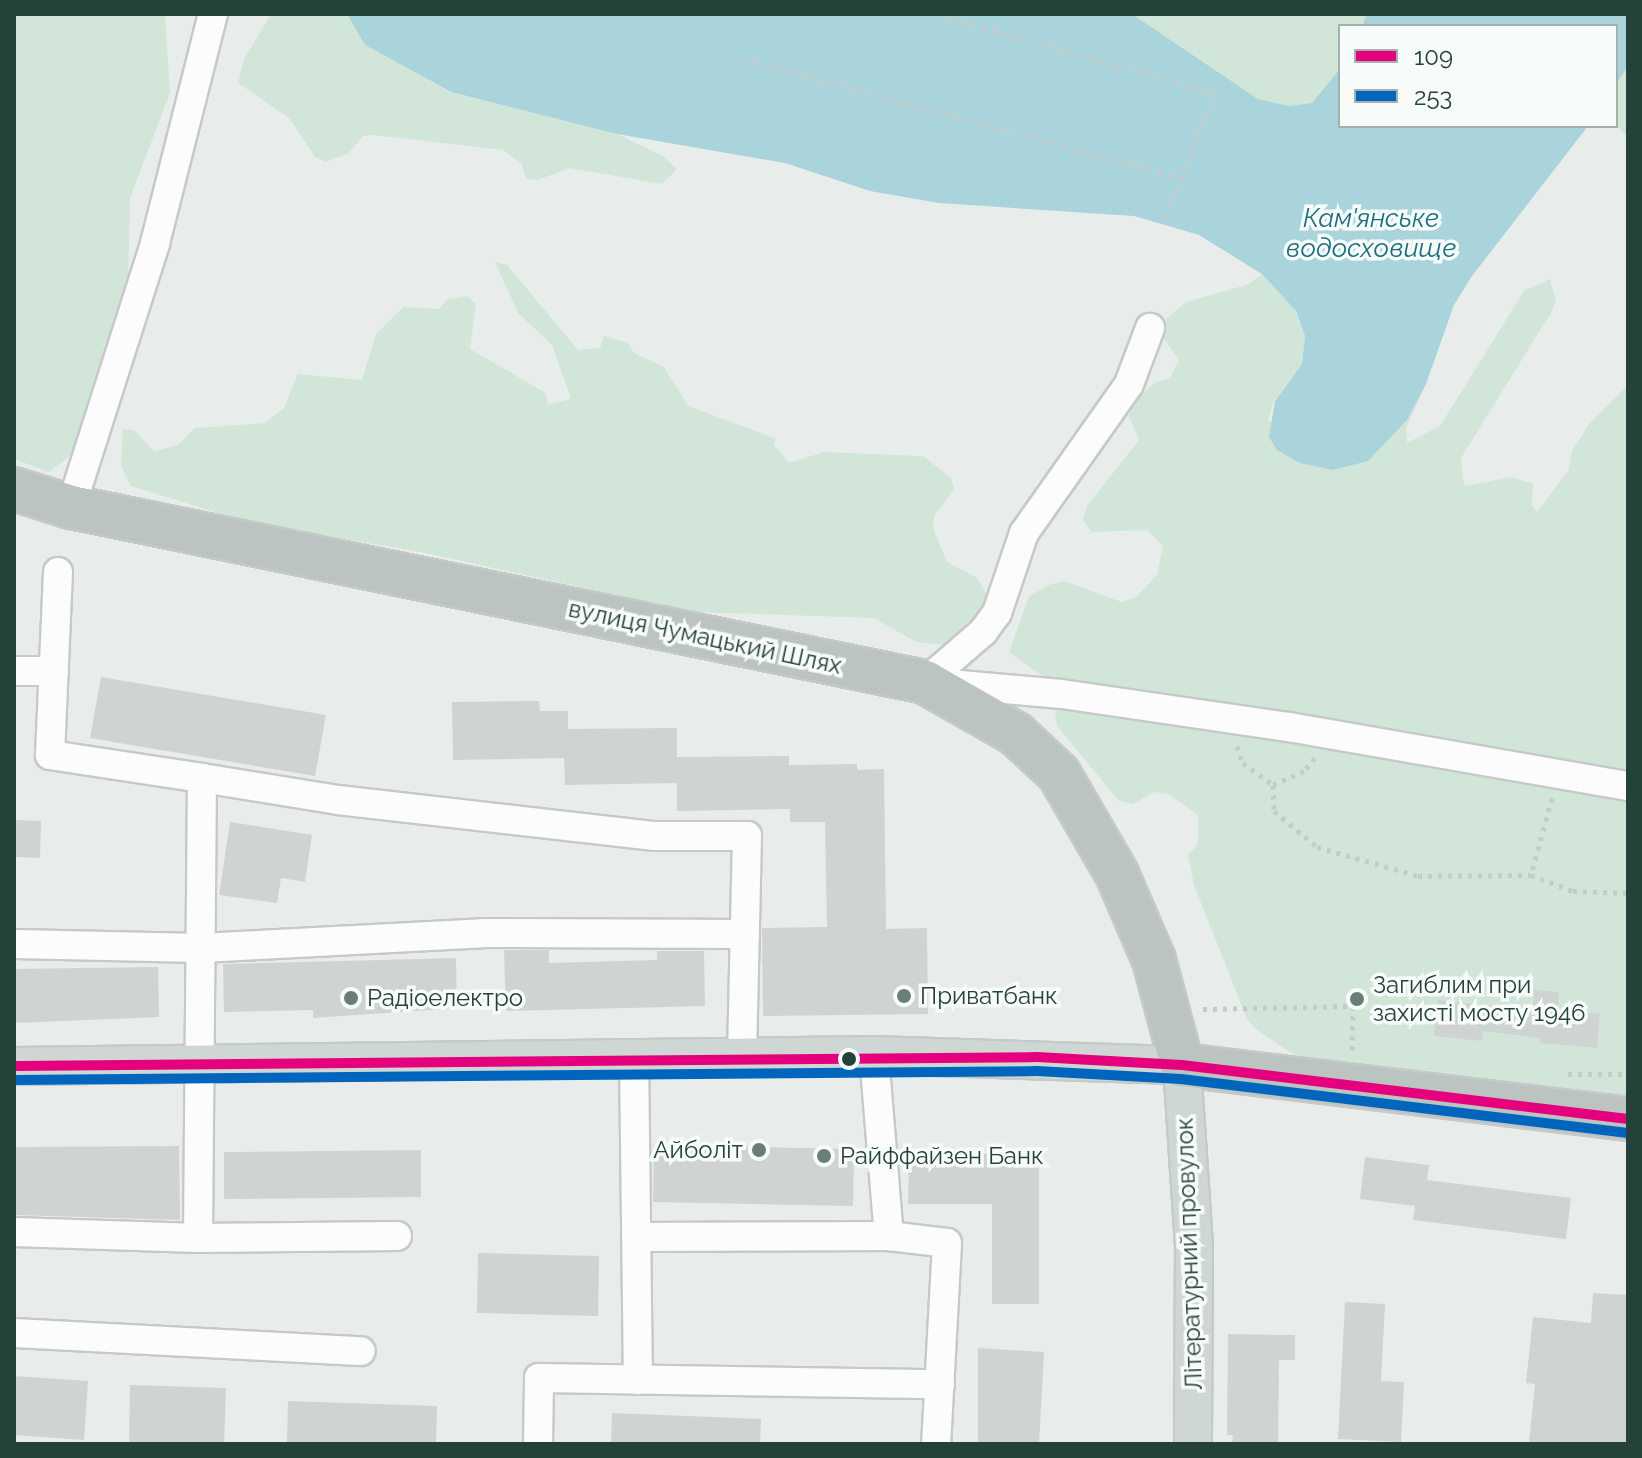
<!DOCTYPE html>
<meta charset="utf-8">
<style>
body{margin:0}
#map{position:relative;width:1642px;height:1458px;overflow:hidden;background:#e8edeb;font-family:Raleway,sans-serif}
div>[style]{position:absolute}
.green>*{inset:0;background:#d1e6d8}
.water>*{inset:0;background:#a9d4db}
.building>*{inset:0;background:#cfd4d2}
.path>*{height:5px;margin-top:-2.5px;transform-origin:0;background:repeating-linear-gradient(90deg,#c3ccca 0 4px,transparent 0 10px)}
.roads{filter:drop-shadow(2px 0 #c5cac8) drop-shadow(-2px 0 #c5cac8) drop-shadow(0 2px #c5cac8) drop-shadow(0 -2px #c5cac8)}
.minor>*{height:28px;margin:-14px;padding:0 14px;transform-origin:14px;border-radius:14px;background:#fcfcfc}
.major>*{height:36px;margin:-18px;padding:0 18px;transform-origin:18px;border-radius:18px;background:#cfd7d5}
.highway>*{height:42px;margin:-21px;padding:0 21px;transform-origin:21px;border-radius:21px;background:#bcc4c2}
.bus-1>*{height:10px;margin:-5px;padding:0 5px;transform-origin:5px;border-radius:5px;background:#e5007d}
.bus-2>*{height:10px;margin:-5px;padding:0 5px;transform-origin:5px;border-radius:5px;background:#0065bd}
.dots>*{width:22px;height:22px;translate:-50% -50%;box-sizing:border-box;border:4px solid #f7fbf9;border-radius:50%}
span{translate:-50% -50%;white-space:nowrap;text-align:center;line-height:1.15;-webkit-text-stroke:7px #f7fbf9;paint-order:stroke}
.street-label{font-size:24px;color:#24423a}
.poi-label{font-size:24px;color:#24423a}
.left{translate:0 -50%;text-align:left}
.right{translate:-100% -50%;text-align:right}
.water-label{font-size:26px;color:#1c6f80;font-style:italic}
.frame{position:absolute;inset:0;border:16px solid #24423a;pointer-events:none}
.legend{position:absolute;left:1338px;top:24px;width:280px;height:104px;box-sizing:border-box;background:#f7fbf9;border:2px solid #a3b1ad;margin:0;padding:10px 14px;list-style:none;font-size:24px;color:#24423a}
.legend li{display:flex;align-items:center;gap:16px;height:40px}
.legend b{width:40px;border:2px solid #a3b1ad}
</style>
<div id="map">
<div class="green">
<div style="clip-path:polygon(14px 14px,165px 14px,170px 93px,130px 198px,128px 293px,71px 455px,49px 472px,14px 459px)"></div>
<div style="clip-path:polygon(271px 14px,347px 14px,365px 45px,450px 92px,617px 134px,663px 156px,677px 169px,662px 184px,569px 168px,538px 180px,526px 179px,521px 163px,503px 150px,373px 135px,363px 136px,348px 154px,325px 162px,315px 157px,289px 118px,238px 83px,244px 59px)"></div>
<div style="clip-path:polygon(1132px 14px,1367px 14px,1362px 26px,1340px 26px,1340px 69px,1328px 89px,1313px 103px,1289px 106px,1258px 99px)"></div>
<div style="clip-path:polygon(1628px 66px,1628px 138px,1616px 124px,1616px 84px)"></div>
<div style="clip-path:polygon(495px 262px,507px 265px,578px 350px,600px 348px,604px 336px,628px 343px,634px 353px,664px 367px,688px 406px,775px 438px,774px 445px,789px 463px,824px 452px,923px 456px,951px 478px,954px 489px,934px 516px,933px 528px,947px 562px,977px 578px,989px 598px,982px 616px,944px 645px,916px 642px,874px 618px,694px 612px,416px 551px,250px 523px,131px 486px,121px 465px,123px 429px,134px 430px,154px 451px,178px 445px,195px 428px,265px 423px,284px 408px,298px 374px,362px 380px,376px 334px,403px 307px,439px 309px,448px 299px,467px 296px,476px 304px,470px 349px,546px 393px,548px 404px,571px 399px,552px 345px,518px 313px)"></div>
<div style="clip-path:polygon(1262px 274px,1296px 311px,1305px 336px,1302px 364px,1274px 401px,1268px 421px,1407px 420px,1426px 384px,1406px 428px,1407px 443px,1440px 426px,1524px 291px,1550px 279px,1556px 301px,1552px 311px,1461px 458px,1464px 486px,1511px 477px,1533px 484px,1532px 505px,1537px 512px,1568px 471px,1572px 451px,1589px 424px,1628px 385px,1628px 1107px,1343px 1075px,1291px 1053px,1257px 1030px,1247px 1019px,1194px 885px,1188px 855px,1198px 844px,1198px 815px,1168px 794px,1154px 792px,1133px 804px,1119px 801px,1057px 726px,1051px 682px,1009px 652px,1029px 596px,1049px 585px,1064px 581px,1122px 602px,1136px 597px,1157px 575px,1163px 546px,1147px 530px,1092px 532px,1083px 520px,1087px 506px,1139px 440px,1129px 416px,1134px 402px,1156px 382px,1170px 378px,1179px 360px,1162px 336px,1164px 321px,1186px 302px,1249px 284px)"></div>
</div>
<div class="water">
<div style="clip-path:polygon(347px 14px,1132px 14px,1258px 99px,1289px 106px,1312px 103px,1340px 69px,1340px 126px,1588px 126px,1472px 276px,1454px 305px,1426px 384px,1407px 420px,1368px 461px,1333px 470px,1300px 463px,1277px 450px,1269px 437px,1275px 401px,1302px 364px,1305px 336px,1296px 311px,1262px 274px,1199px 235px,1134px 216px,939px 203px,870px 191px,785px 163px,617px 134px,451px 92px,365px 45px)"></div>
<div style="clip-path:polygon(1367px 14px,1628px 14px,1628px 66px,1616px 84px,1616px 26px,1362px 26px)"></div>
</div>
<div class="building">
<div style="clip-path:polygon(101px 677px,326px 715px,315px 776px,90px 738px)"></div>
<div style="clip-path:polygon(539px 701px,540px 711px,568px 711px,568px 729px,677px 728px,677px 757px,789px 756px,789px 765px,857px 764px,857px 770px,884px 769px,886px 929px,927px 928px,928px 1014px,763px 1016px,762px 928px,827px 927px,825px 822px,790px 822px,790px 809px,677px 811px,677px 783px,565px 785px,564px 758px,453px 760px,452px 702px)"></div>
<div style="clip-path:polygon(14px 820px,41px 821px,40px 858px,14px 857px)"></div>
<div style="clip-path:polygon(230px 822px,312px 835px,305px 882px,281px 878px,277px 903px,219px 895px)"></div>
<div style="clip-path:polygon(504px 950px,549px 950px,549px 963px,657px 960px,657px 951px,704px 951px,705px 1006px,506px 1011px)"></div>
<div style="clip-path:polygon(456px 958px,457px 1008px,313px 1018px,313px 1010px,224px 1012px,223px 964px)"></div>
<div style="clip-path:polygon(158px 967px,159px 1017px,14px 1023px,14px 969px)"></div>
<div style="clip-path:polygon(1534px 990px,1559px 992px,1558px 1011px,1600px 1014px,1597px 1048px,1540px 1043px,1540px 1038px,1483px 1031px,1482px 1041px,1434px 1036px,1438px 1000px,1533px 1011px)"></div>
<div style="clip-path:polygon(654px 1145px,854px 1149px,853px 1206px,653px 1202px)"></div>
<div style="clip-path:polygon(179px 1146px,180px 1220px,14px 1215px,14px 1147px)"></div>
<div style="clip-path:polygon(421px 1150px,421px 1197px,224px 1199px,224px 1152px)"></div>
<div style="clip-path:polygon(909px 1154px,1039px 1154px,1039px 1304px,992px 1304px,992px 1204px,908px 1204px)"></div>
<div style="clip-path:polygon(1365px 1157px,1429px 1165px,1427px 1180px,1571px 1198px,1566px 1239px,1413px 1220px,1415px 1206px,1360px 1199px)"></div>
<div style="clip-path:polygon(478px 1253px,599px 1256px,598px 1316px,477px 1313px)"></div>
<div style="clip-path:polygon(1593px 1293px,1628px 1295px,1628px 1444px,1529px 1442px,1535px 1384px,1526px 1383px,1533px 1317px,1591px 1323px)"></div>
<div style="clip-path:polygon(1345px 1302px,1385px 1304px,1381px 1381px,1404px 1382px,1401px 1442px,1338px 1439px)"></div>
<div style="clip-path:polygon(1228px 1334px,1295px 1335px,1295px 1360px,1279px 1360px,1278px 1444px,1232px 1444px,1233px 1435px,1227px 1435px)"></div>
<div style="clip-path:polygon(978px 1348px,1044px 1352px,1039px 1444px,978px 1444px)"></div>
<div style="clip-path:polygon(14px 1376px,88px 1381px,84px 1440px,14px 1435px)"></div>
<div style="clip-path:polygon(130px 1385px,226px 1388px,224px 1444px,129px 1444px)"></div>
<div style="clip-path:polygon(288px 1401px,437px 1406px,436px 1444px,287px 1444px)"></div>
<div style="clip-path:polygon(612px 1413px,761px 1419px,760px 1444px,611px 1444px)"></div>
</div>
<div class="path">
<div style="left:934px;top:14px;width:292px;rotate:15.7deg"></div>
<div style="left:1215px;top:93px;width:138px;rotate:111.7deg"></div>
<div style="left:743px;top:59px;width:454px;rotate:15.2deg"></div>
<div style="left:1237px;top:746px;width:18px;rotate:71deg"></div>
<div style="left:1243px;top:763px;width:37px;rotate:36deg"></div>
<div style="left:1315px;top:758px;width:17px;rotate:130deg"></div>
<div style="left:1304px;top:771px;width:34px;rotate:156deg"></div>
<div style="left:1273px;top:785px;width:26px;rotate:88deg"></div>
<div style="left:1274px;top:811px;width:56px;rotate:39.9deg"></div>
<div style="left:1317px;top:847px;width:105px;rotate:16deg"></div>
<div style="left:1418px;top:876px;width:113px;rotate:-0.5deg"></div>
<div style="left:1552px;top:798px;width:80px;rotate:105.3deg"></div>
<div style="left:1531px;top:875px;width:45px;rotate:20.9deg"></div>
<div style="left:1573px;top:891px;width:55px;rotate:2.1deg"></div>
<div style="left:1203px;top:1009px;width:150px;rotate:-1.1deg"></div>
<div style="left:1353px;top:1006px;width:48px;rotate:91.2deg"></div>
<div style="left:1568px;top:1074px;width:60px"></div>
</div>
<div class="roads">
<div class="minor">
<div style="left:71px;top:507px;width:277px;rotate:-72.3deg"></div>
<div style="left:155px;top:243px;width:236px;rotate:-75.8deg"></div>
<div style="left:58px;top:572px;width:183px;rotate:92.5deg"></div>
<div style="left:50px;top:755px;width:154px;rotate:8.6deg"></div>
<div style="left:202px;top:778px;width:460px;rotate:90.5deg"></div>
<div style="left:14px;top:671px;width:40px"></div>
<div style="left:925px;top:682px;width:77px;rotate:-40.8deg"></div>
<div style="left:983px;top:632px;width:24px;rotate:-54deg"></div>
<div style="left:997px;top:613px;width:84px;rotate:-71.4deg"></div>
<div style="left:1024px;top:533px;width:182px;rotate:-54.8deg"></div>
<div style="left:1129px;top:384px;width:60px;rotate:-69.4deg"></div>
<div style="left:938px;top:683px;width:124px;rotate:5.1deg"></div>
<div style="left:1062px;top:694px;width:229px;rotate:8.3deg"></div>
<div style="left:1289px;top:727px;width:344px;rotate:9.9deg"></div>
<div style="left:202px;top:778px;width:138px;rotate:9.2deg"></div>
<div style="left:338px;top:800px;width:319px;rotate:6.5deg"></div>
<div style="left:655px;top:836px;width:92px"></div>
<div style="left:747px;top:836px;width:220px;rotate:91.3deg"></div>
<div style="left:14px;top:944px;width:187px;rotate:1.2deg"></div>
<div style="left:201px;top:948px;width:282px;rotate:-3deg"></div>
<div style="left:483px;top:933px;width:262px;rotate:0.2deg"></div>
<div style="left:874px;top:1055px;width:182px;rotate:85.3deg"></div>
<div style="left:889px;top:1236px;width:58px;rotate:6.9deg"></div>
<div style="left:947px;top:1243px;width:201px;rotate:93.1deg"></div>
<div style="left:634px;top:1057px;width:323px;rotate:89.3deg"></div>
<div style="left:14px;top:1232px;width:184px;rotate:1.9deg"></div>
<div style="left:198px;top:1238px;width:199px;rotate:-0.6deg"></div>
<div style="left:636px;top:1237px;width:253px;rotate:-0.2deg"></div>
<div style="left:14px;top:1333px;width:347px;rotate:3deg"></div>
<div style="left:538px;top:1444px;width:66px;rotate:-89.1deg"></div>
<div style="left:539px;top:1378px;width:401px;rotate:0.9deg"></div>
</div>
<div class="major">
<div style="left:14px;top:1066px;width:860px;rotate:-0.73deg"></div>
<div style="left:874px;top:1055px;width:308px;rotate:1.9deg"></div>
<div style="left:1182px;top:1065px;width:181px;rotate:86.2deg"></div>
<div style="left:1194px;top:1246px;width:198px;rotate:90.3deg"></div>
</div>
<div class="highway">
<div style="left:14px;top:489px;width:60px;rotate:17.5deg"></div>
<div style="left:71px;top:507px;width:872px;rotate:11.58deg"></div>
<div style="left:925px;top:682px;width:105px;rotate:29.7deg"></div>
<div style="left:1016px;top:734px;width:59px;rotate:42.9deg"></div>
<div style="left:1059px;top:774px;width:116px;rotate:59.9deg"></div>
<div style="left:1117px;top:874px;width:94px;rotate:66.7deg"></div>
<div style="left:1154px;top:960px;width:109px;rotate:75.1deg"></div>
<div style="left:1182px;top:1065px;width:449px;rotate:6.9deg"></div>
</div>
</div>
<div class="bus-1">
<div style="left:14px;top:1066px;width:1023px;rotate:-0.5deg"></div>
<div style="left:1037px;top:1057px;width:145px;rotate:3.2deg"></div>
<div style="left:1182px;top:1065px;width:449px;rotate:6.9deg"></div>
</div>
<div class="bus-2">
<div style="left:14px;top:1080px;width:1023px;rotate:-0.5deg"></div>
<div style="left:1037px;top:1071px;width:144px;rotate:3.2deg"></div>
<div style="left:1181px;top:1079px;width:448px;rotate:6.9deg"></div>
</div>
<div class="dots">
<div style="left:904px;top:996px;background:#697e78"></div>
<div style="left:351px;top:998px;background:#697e78"></div>
<div style="left:1357px;top:999px;background:#697e78"></div>
<div style="left:849px;top:1059px;background:#24423a"></div>
<div style="left:759px;top:1150px;background:#697e78"></div>
<div style="left:824px;top:1156px;background:#697e78"></div>
</div>
<div class="street-label">
<span style="left:705px;top:637px;rotate:12deg">вулиця Чумацький Шлях</span>
<span style="left:1189px;top:1254px;rotate:-92deg">Літературний провулок</span>
</div>
<div class="poi-label">
<span class="left" style="left:1373px;top:999px">Загиблим при<br>захисті мосту 1946</span>
<span class="left" style="left:920px;top:996px">Приватбанк</span>
<span class="left" style="left:367px;top:998px">Радіоелектро</span>
<span class="right" style="left:743px;top:1150px">Айболіт</span>
<span class="left" style="left:840px;top:1156px">Райффайзен Банк</span>
</div>
<div class="water-label">
<span style="left:1371px;top:234px">Кам'янське<br>водосховище</span>
</div>
<div class="frame"></div>
<ul class="legend">
<li><b style="height:10px;background:#e5007d"></b>109</li>
<li><b style="height:10px;background:#0065bd"></b>253</li>
</ul>
</div>
